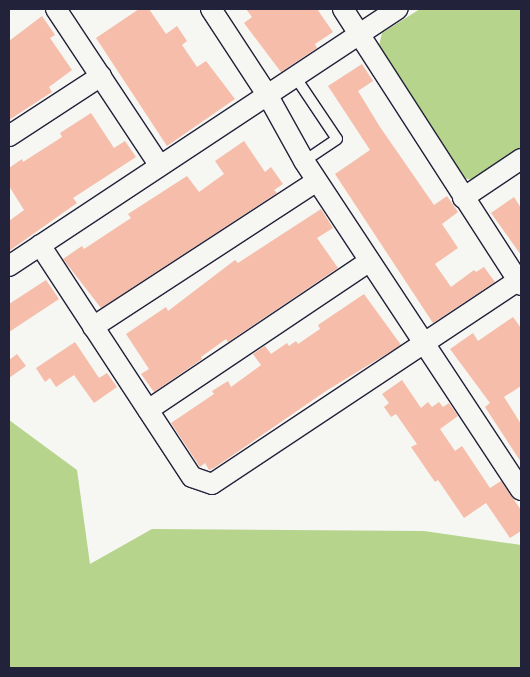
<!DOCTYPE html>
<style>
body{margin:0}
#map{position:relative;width:530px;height:677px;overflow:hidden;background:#f6f6f2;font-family:Caveat,sans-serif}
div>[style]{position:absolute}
.green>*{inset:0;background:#b6d48c}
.building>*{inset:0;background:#f5bdaa}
.roads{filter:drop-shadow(1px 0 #22223b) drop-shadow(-1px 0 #22223b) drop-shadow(0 1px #22223b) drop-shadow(0 -1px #22223b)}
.lane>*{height:10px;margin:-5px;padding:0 5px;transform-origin:5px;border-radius:5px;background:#f6f6f2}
.street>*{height:20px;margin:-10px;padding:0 10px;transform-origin:10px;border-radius:10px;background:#f6f6f2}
span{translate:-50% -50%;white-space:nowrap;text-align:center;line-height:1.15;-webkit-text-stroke:4px #f6f6f2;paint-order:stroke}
.frame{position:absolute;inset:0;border:10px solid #22223b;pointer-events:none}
</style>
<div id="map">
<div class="green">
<div style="clip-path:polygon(420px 9px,521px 9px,521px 153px,477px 181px,464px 178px,379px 46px,382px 33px)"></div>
<div style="clip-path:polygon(9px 420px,77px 470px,90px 564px,152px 529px,424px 531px,521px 545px,521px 668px,9px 668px)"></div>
</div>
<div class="building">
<div style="clip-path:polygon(139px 9px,149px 9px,166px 34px,177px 26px,187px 41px,182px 45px,197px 67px,206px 61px,235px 99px,167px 146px,96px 38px)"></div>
<div style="clip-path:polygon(246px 9px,317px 9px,333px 32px,315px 44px,317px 48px,281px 72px,244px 23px,252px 17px)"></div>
<div style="clip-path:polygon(42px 16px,55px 35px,50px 38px,72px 70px,49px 87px,52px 92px,9px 120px,9px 41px)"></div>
<div style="clip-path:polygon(362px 64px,373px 81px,358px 91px,380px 127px,434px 205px,447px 196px,458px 212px,442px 224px,458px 248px,435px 264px,451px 287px,474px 270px,476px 272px,484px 267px,495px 282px,433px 323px,335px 174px,370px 150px,328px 86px)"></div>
<div style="clip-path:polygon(91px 113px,114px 148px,125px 141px,136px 157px,73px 198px,77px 203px,9px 251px,9px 221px,24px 210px,9px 186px,9px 168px,22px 159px,23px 162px,62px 137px,60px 133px)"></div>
<div style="clip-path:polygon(244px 141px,265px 172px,271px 167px,283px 184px,274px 190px,277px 193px,101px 308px,63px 259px,82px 246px,84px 249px,131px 218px,128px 214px,187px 176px,199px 192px,224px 174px,215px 161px)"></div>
<div style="clip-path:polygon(514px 197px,521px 208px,521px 255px,491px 213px)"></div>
<div style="clip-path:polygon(321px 209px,333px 228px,317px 238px,338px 268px,228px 342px,226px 339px,201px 357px,202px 359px,154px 392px,141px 374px,149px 369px,126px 334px,166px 307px,168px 311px,235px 260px,238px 263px)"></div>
<div style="clip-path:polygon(46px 280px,59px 299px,9px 332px,9px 304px)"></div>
<div style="clip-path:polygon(364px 294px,401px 345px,326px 391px,214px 468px,209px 470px,205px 463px,200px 467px,171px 423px,214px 394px,212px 391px,228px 381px,231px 387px,261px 365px,253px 354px,265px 346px,271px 354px,287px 343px,289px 346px,296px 341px,298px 344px,320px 329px,318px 325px)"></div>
<div style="clip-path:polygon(513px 317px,521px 328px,521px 386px,504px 397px,521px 424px,521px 462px,485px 407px,490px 403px,450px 349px,473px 333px,478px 341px)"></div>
<div style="clip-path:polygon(75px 342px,99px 378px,107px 373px,117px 387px,94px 403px,74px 375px,56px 387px,50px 378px,45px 382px,36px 368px)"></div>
<div style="clip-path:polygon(17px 354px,26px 366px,9px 378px,9px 360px)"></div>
<div style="clip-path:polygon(402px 380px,421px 408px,428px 402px,432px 407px,439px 402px,443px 407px,449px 403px,458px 416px,440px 429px,455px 451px,462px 446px,490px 488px,501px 481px,521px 510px,521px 531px,510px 538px,486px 503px,464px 518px,438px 480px,435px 482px,411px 447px,417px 444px,396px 414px,391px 417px,384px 407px,389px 403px,382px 394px)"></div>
</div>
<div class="roads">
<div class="lane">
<div style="left:296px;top:78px;width:73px;rotate:56.1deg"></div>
<div style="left:337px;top:139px;width:40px;rotate:146deg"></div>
</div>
<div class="street">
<div style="left:56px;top:9px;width:188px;rotate:56.5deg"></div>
<div style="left:211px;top:9px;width:104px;rotate:56.8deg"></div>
<div style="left:268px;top:96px;width:74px;rotate:61deg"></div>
<div style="left:304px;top:161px;width:394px;rotate:56.6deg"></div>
<div style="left:343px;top:9px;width:328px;rotate:57.2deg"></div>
<div style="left:9px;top:136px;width:110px;rotate:-33.1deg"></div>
<div style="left:463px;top:198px;width:70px;rotate:-33.9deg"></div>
<div style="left:40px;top:245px;width:277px;rotate:56.8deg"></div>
<div style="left:192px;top:477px;width:21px;rotate:19deg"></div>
<div style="left:212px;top:484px;width:371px;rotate:-33.6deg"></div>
<div style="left:9px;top:266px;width:466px;rotate:-33.5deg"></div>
<div style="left:93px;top:327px;width:267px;rotate:-33.1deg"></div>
<div style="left:148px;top:410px;width:267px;rotate:-33.9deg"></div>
</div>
</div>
<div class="frame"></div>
</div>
